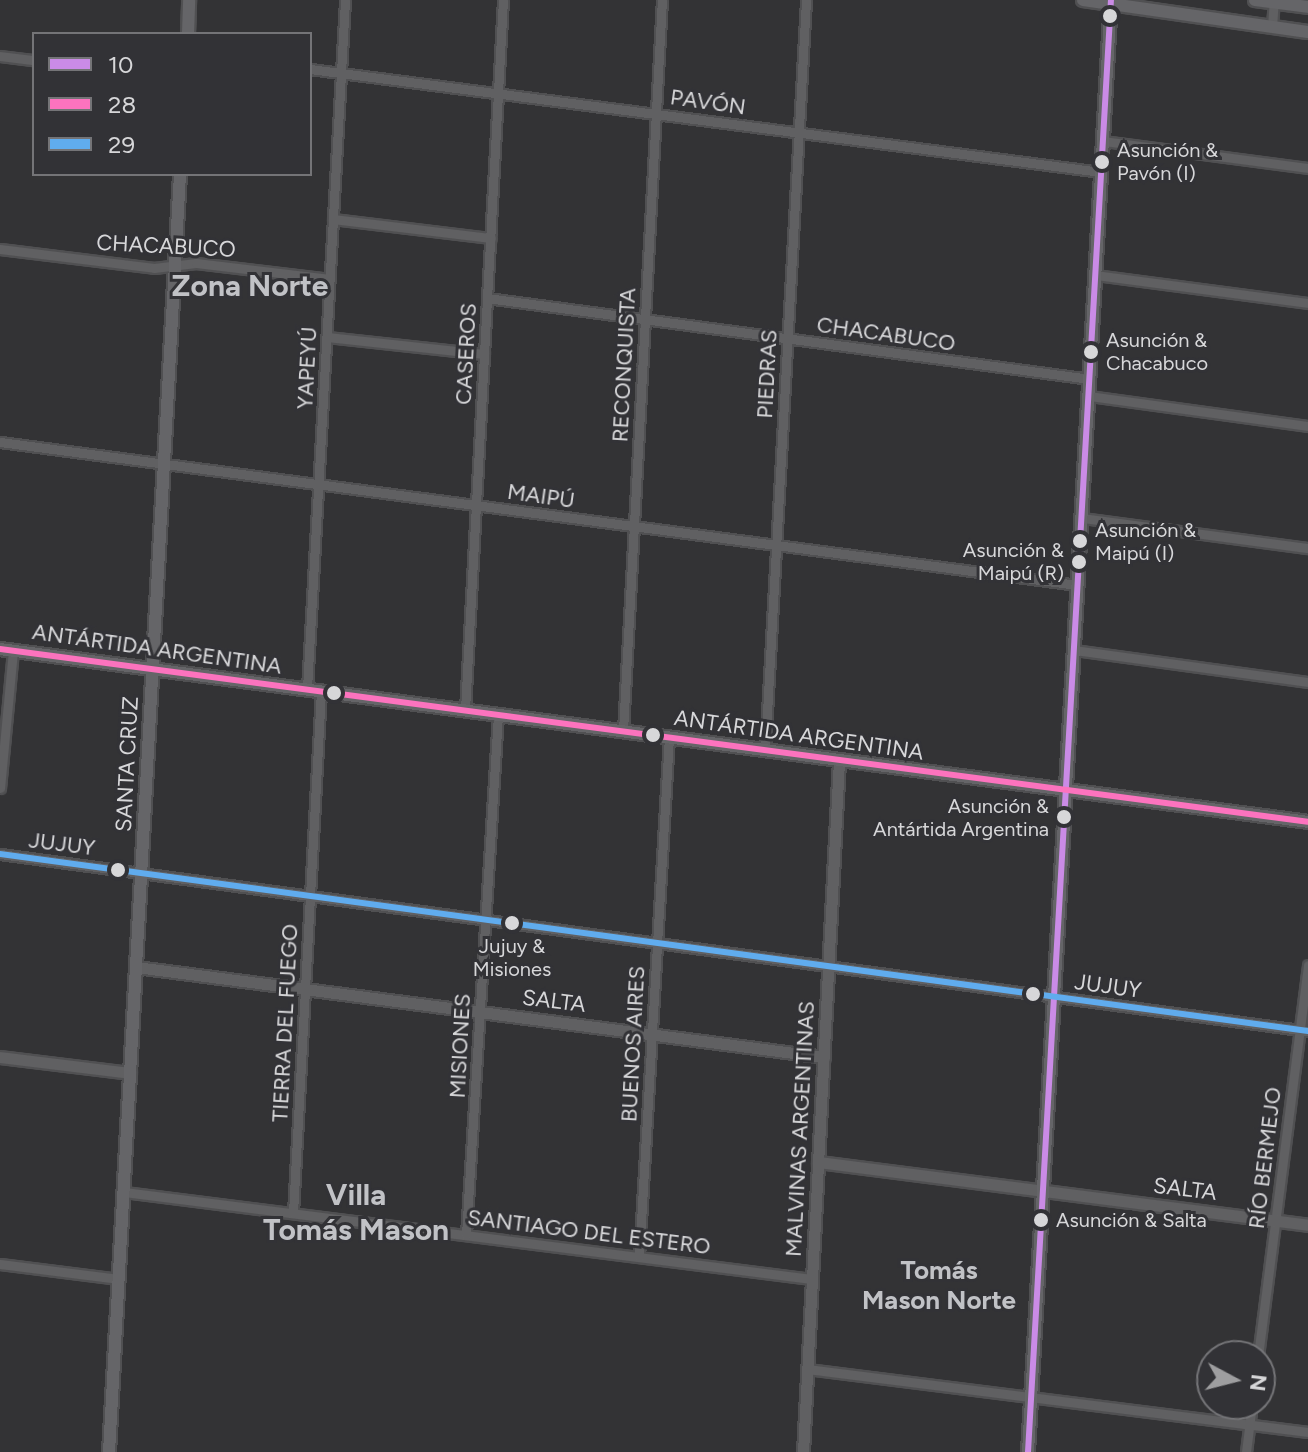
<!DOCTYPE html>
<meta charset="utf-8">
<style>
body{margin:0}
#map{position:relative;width:1308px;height:1452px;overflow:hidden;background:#333335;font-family:Figtree,sans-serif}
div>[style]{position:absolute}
.roads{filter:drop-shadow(2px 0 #505052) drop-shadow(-2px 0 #505052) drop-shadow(0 2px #505052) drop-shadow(0 -2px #505052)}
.minor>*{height:9px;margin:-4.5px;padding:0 4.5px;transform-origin:4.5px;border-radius:4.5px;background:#606062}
.tertiary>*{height:11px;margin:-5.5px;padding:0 5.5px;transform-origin:5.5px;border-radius:5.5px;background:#606062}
.secondary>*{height:12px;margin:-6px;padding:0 6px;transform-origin:6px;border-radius:6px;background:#656568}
.bus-1>*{height:6px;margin:-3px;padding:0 3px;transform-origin:3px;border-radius:3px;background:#ca8be6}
.bus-2>*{height:6px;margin:-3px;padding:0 3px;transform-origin:3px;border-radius:3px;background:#fc73be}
.bus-3>*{height:6px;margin:-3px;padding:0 3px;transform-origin:3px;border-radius:3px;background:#60acee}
.dots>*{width:22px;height:22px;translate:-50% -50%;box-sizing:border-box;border:4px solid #323236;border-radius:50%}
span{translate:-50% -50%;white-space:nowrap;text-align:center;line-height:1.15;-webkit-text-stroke:6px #323236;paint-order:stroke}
.bus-label{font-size:20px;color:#d7d7d9}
.left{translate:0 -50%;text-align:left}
.right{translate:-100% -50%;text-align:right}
.street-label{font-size:22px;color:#d7d7d9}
.quarter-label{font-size:26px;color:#c1c2c6;font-weight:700}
.district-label{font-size:30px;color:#c1c2c6;font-weight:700}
.legend{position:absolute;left:32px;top:32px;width:280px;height:144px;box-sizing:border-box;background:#323236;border:2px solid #747477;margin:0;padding:10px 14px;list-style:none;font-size:24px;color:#d7d7d9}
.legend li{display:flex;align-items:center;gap:16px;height:40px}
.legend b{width:40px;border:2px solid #747477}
.north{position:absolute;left:1196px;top:1340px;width:80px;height:80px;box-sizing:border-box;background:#323236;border:2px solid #747477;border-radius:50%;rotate:97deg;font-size:22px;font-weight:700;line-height:32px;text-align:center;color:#d7d7d9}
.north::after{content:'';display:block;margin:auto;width:28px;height:36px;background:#9e9ea0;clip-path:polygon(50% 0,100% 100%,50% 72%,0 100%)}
</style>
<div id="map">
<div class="roads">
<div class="minor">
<div style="left:1272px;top:27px;width:27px;rotate:-86deg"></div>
<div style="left:0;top:56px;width:34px;rotate:7deg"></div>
<div style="left:310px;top:69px;width:798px;rotate:7.42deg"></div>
<div style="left:1103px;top:141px;width:207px;rotate:7.5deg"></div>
<div style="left:333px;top:219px;width:159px;rotate:6.9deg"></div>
<div style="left:0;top:249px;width:155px;rotate:7deg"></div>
<div style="left:154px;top:268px;width:42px;rotate:-6.8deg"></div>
<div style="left:196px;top:263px;width:135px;rotate:6.8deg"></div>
<div style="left:1095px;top:275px;width:215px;rotate:7.5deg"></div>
<div style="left:487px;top:298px;width:608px;rotate:7.65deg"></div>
<div style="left:327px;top:337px;width:158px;rotate:6.2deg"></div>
<div style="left:1089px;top:396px;width:221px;rotate:7.8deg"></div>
<div style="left:0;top:442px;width:1087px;rotate:7.56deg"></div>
<div style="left:1082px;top:518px;width:228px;rotate:7.6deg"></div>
<div style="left:1074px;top:650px;width:236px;rotate:7.8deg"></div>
<div style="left:307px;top:689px;width:690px;rotate:-86.84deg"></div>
<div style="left:465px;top:710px;width:711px;rotate:-86.94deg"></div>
<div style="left:623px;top:731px;width:732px;rotate:-86.95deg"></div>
<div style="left:765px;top:750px;width:751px;rotate:-86.87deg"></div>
<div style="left:0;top:788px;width:139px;rotate:-84.6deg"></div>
<div style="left:0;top:854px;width:1320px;rotate:7.71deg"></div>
<div style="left:124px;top:1192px;width:693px;rotate:7.21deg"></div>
<div style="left:293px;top:1213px;width:523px;rotate:-86.93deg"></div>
<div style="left:466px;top:1235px;width:521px;rotate:-86.48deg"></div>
<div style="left:639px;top:1257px;width:521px;rotate:-86.7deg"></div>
<div style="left:0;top:1264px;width:120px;rotate:7.2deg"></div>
<div style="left:1258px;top:1356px;width:394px;rotate:-82.7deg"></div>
<div style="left:807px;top:1369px;width:505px;rotate:7.17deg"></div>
<div style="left:1246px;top:1452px;width:48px;rotate:-82.9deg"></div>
</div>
<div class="tertiary">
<div style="left:136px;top:967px;width:694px;rotate:7.45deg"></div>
<div style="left:0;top:1057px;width:131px;rotate:7deg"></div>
<div style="left:818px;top:1162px;width:494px;rotate:7.3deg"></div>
<div style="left:803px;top:1452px;width:693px;rotate:-87.02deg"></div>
</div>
<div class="secondary">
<div style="left:1083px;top:0;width:227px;rotate:8.1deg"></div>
<div style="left:1255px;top:0;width:53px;rotate:7.5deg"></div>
<div style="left:188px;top:34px;width:34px;rotate:-88deg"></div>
<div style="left:0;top:649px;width:1319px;rotate:7.53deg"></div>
<div style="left:109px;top:1452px;width:1280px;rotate:-86.82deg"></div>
<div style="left:1028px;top:1452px;width:1454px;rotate:-86.73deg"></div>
</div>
</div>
<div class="bus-1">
<div style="left:1028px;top:1452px;width:1454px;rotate:-86.73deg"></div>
</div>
<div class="bus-2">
<div style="left:0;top:649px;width:1319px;rotate:7.53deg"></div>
</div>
<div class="bus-3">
<div style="left:0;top:854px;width:1320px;rotate:7.71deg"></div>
</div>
<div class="dots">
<div style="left:1110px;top:16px;background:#d7d7d9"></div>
<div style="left:1102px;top:162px;background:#d7d7d9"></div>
<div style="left:1091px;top:352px;background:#d7d7d9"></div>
<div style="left:1080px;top:541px;background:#d7d7d9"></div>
<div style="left:1079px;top:562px;background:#d7d7d9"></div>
<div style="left:334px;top:693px;background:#d7d7d9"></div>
<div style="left:653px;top:735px;background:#d7d7d9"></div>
<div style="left:1064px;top:817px;background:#d7d7d9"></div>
<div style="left:118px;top:870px;background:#d7d7d9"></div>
<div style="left:512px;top:923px;background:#d7d7d9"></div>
<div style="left:1033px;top:994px;background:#d7d7d9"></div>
<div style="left:1041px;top:1220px;background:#d7d7d9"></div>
</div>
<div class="bus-label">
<span class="left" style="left:1117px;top:162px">Asunción &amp;<br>Pavón (I)</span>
<span class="left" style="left:1106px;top:352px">Asunción &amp;<br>Chacabuco</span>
<span class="left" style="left:1095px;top:542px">Asunción &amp;<br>Maipú (I)</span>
<span class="right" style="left:1064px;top:562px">Asunción &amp;<br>Maipú (R)</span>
<span class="right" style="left:1049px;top:818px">Asunción &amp;<br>Antártida Argentina</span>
<span style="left:512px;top:958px">Jujuy &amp;<br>Misiones</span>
<span class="left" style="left:1056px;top:1220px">Asunción &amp; Salta</span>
</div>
<div class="street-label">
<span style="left:708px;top:102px;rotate:8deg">PAVÓN</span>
<span style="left:166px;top:246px;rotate:3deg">CHACABUCO</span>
<span style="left:886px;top:334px;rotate:8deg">CHACABUCO</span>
<span style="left:466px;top:354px;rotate:-87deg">CASEROS</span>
<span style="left:624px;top:365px;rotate:-87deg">RECONQUISTA</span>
<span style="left:307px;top:368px;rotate:-87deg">YAPEYÚ</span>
<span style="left:767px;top:374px;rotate:-87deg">PIEDRAS</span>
<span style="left:541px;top:496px;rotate:8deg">MAIPÚ</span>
<span style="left:157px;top:649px;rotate:8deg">ANTÁRTIDA ARGENTINA</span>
<span style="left:799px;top:735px;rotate:8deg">ANTÁRTIDA ARGENTINA</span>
<span style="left:127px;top:764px;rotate:-87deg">SANTA CRUZ</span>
<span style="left:62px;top:844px;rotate:7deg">JUJUY</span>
<span style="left:1108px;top:986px;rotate:8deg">JUJUY</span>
<span style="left:554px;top:1001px;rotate:7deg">SALTA</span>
<span style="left:285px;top:1023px;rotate:-87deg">TIERRA DEL FUEGO</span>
<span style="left:633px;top:1044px;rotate:-87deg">BUENOS AIRES</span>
<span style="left:460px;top:1046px;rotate:-87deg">MISIONES</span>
<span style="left:800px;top:1129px;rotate:-87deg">MALVINAS ARGENTINAS</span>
<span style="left:1265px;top:1158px;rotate:-83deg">RÍO BERMEJO</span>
<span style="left:1185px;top:1189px;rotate:7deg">SALTA</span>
<span style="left:589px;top:1232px;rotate:7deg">SANTIAGO DEL ESTERO</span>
</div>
<div class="quarter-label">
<span style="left:939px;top:1286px">Tomás<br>Mason Norte</span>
</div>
<div class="district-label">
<span style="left:250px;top:286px">Zona Norte</span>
<span style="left:356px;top:1212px">Villa<br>Tomás Mason</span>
</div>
<ul class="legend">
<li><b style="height:10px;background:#ca8be6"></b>10</li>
<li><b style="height:10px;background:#fc73be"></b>28</li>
<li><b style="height:10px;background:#60acee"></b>29</li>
</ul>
<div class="north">N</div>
</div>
